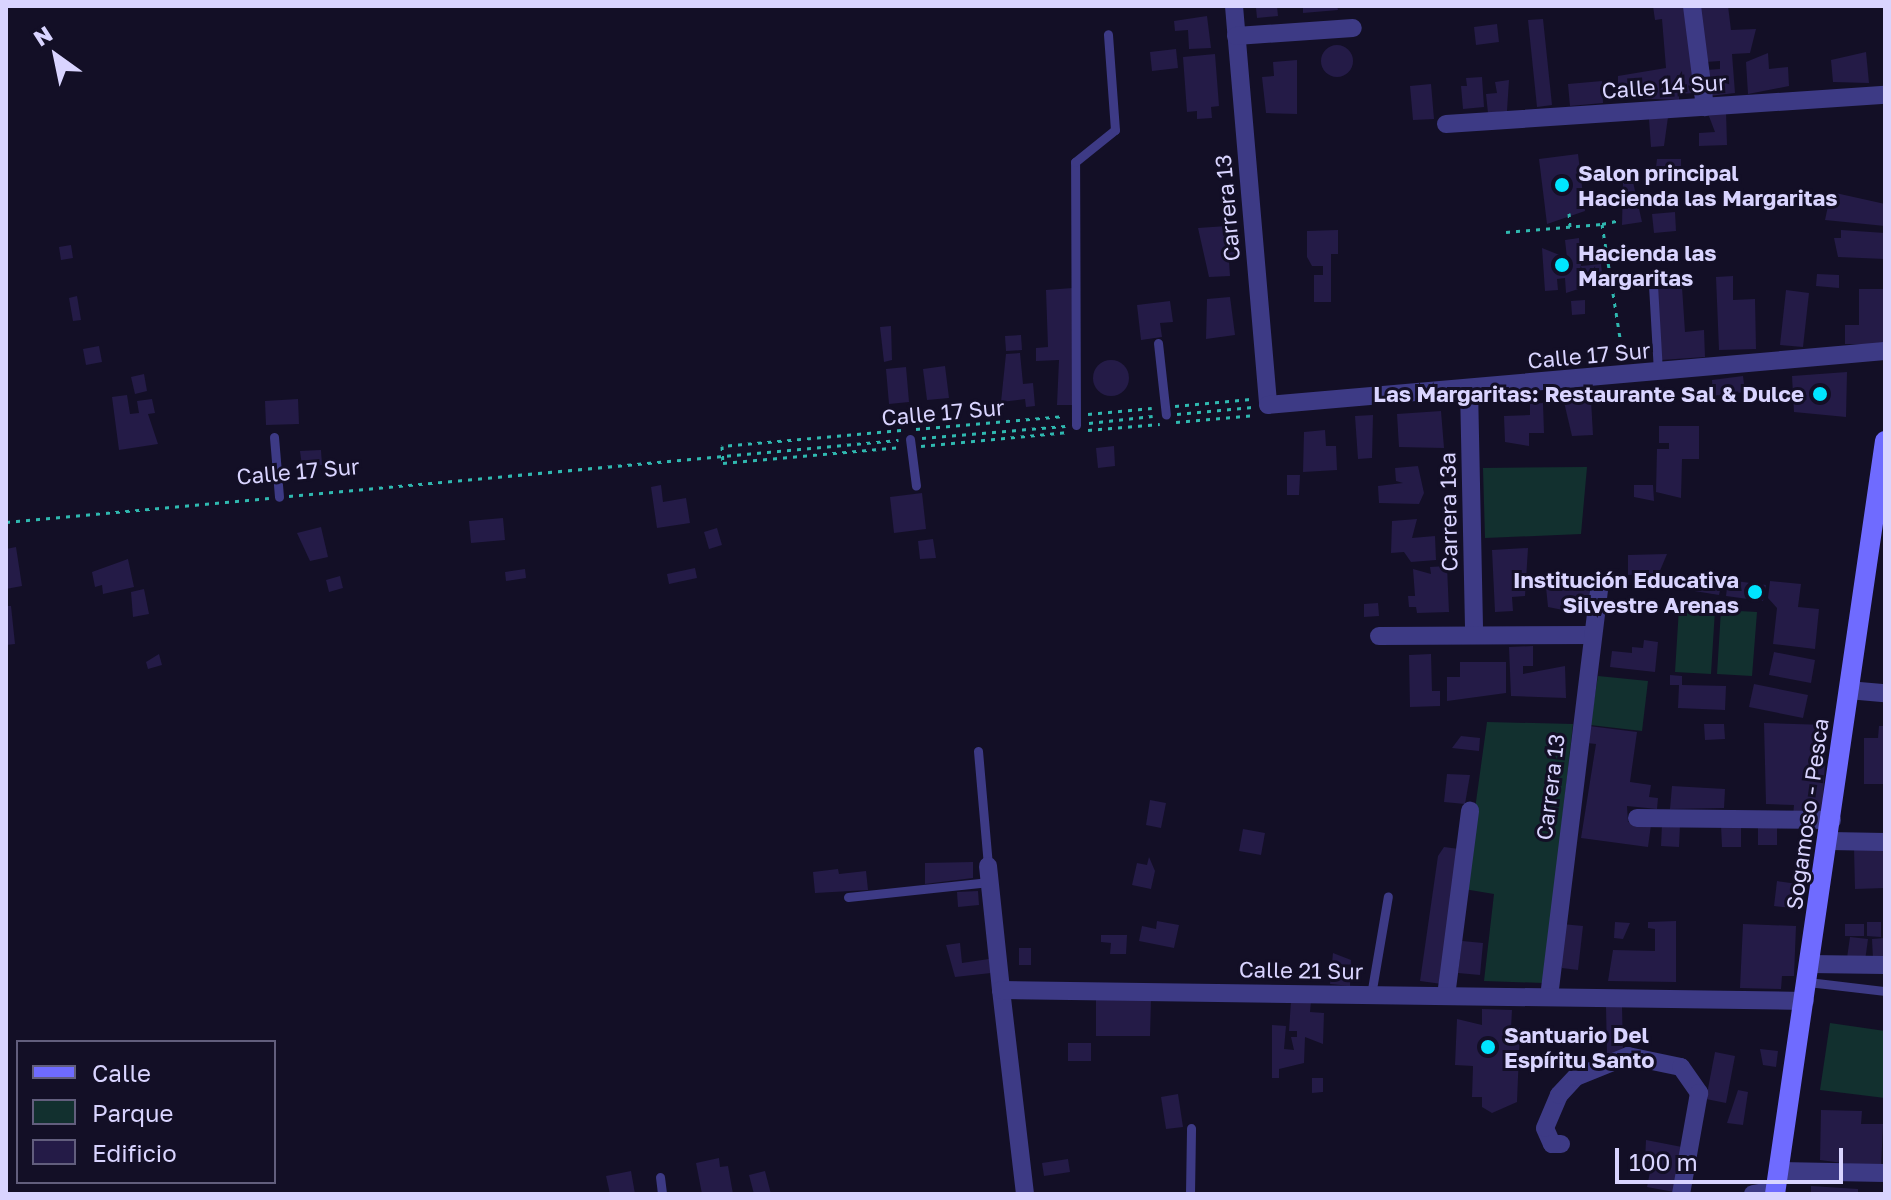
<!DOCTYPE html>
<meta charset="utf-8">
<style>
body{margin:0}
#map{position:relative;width:1891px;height:1200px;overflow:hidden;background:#130f26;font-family:"Golos Text",sans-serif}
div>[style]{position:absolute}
.green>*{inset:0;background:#12302f}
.building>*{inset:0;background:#241b47}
.round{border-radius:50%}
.path>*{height:3px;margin-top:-1.5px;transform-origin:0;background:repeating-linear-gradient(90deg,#2fb8b0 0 4px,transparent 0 10px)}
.service>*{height:9px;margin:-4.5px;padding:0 4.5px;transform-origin:4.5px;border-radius:4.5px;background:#3d3a85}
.minor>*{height:18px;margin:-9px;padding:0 9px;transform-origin:9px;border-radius:9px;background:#3d3a85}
.secondary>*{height:20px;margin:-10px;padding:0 10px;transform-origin:10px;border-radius:10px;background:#6f6bff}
.dots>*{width:22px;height:22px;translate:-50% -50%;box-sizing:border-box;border:4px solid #130f26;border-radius:50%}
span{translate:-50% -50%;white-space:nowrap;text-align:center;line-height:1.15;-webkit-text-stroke:6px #130f26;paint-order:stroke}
.street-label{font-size:22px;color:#d9d4ff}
.poi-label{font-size:22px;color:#d9d4ff;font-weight:700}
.left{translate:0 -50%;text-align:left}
.right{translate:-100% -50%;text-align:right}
.frame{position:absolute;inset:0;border:8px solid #d9d4ff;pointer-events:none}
.legend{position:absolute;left:16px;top:1040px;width:260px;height:144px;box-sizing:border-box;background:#130f26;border:2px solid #625e7d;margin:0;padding:10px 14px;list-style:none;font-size:24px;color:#d9d4ff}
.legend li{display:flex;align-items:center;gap:16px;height:40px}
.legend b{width:40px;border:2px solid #625e7d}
.north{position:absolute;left:16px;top:16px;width:80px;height:80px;-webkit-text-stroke:6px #130f26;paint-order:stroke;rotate:327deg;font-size:22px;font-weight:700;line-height:32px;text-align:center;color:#d9d4ff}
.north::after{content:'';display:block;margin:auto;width:28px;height:36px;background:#d9d4ff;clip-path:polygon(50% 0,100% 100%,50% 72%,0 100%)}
.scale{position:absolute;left:1615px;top:1148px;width:228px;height:36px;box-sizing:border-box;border:4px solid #d9d4ff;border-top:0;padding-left:10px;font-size:24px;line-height:28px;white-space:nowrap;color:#d9d4ff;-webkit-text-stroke:6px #130f26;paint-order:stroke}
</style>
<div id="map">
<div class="green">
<div style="clip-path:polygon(1587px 467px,1581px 534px,1485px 538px,1483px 468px)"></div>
<div style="clip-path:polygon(1679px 608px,1715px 610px,1711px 674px,1675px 672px)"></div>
<div style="clip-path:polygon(1721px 610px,1757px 612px,1752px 676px,1717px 674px)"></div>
<div style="clip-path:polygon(1598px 676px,1648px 681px,1642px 731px,1590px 725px)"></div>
<div style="clip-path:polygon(1487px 722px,1573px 724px,1544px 983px,1484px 981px,1494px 894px,1464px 889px)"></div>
<div style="clip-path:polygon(1830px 1023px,1885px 1031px,1885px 1098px,1820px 1090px)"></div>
</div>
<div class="building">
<div style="clip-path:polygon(1248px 6px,1277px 6px,1278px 16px,1257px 18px,1256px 8px)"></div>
<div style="clip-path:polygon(1303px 6px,1337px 6px,1338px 10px,1303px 13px)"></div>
<div style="clip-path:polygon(1653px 6px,1686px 6px,1694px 93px,1679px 94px,1679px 100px,1630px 98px,1630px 87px,1618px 88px,1618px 76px,1666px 68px,1662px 19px,1655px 20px)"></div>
<div style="clip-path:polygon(1699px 6px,1728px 6px,1731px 30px,1756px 29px,1750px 53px,1732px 54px,1735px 93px,1709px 96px,1706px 70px,1720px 69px,1720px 61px,1705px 62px)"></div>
<div style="clip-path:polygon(1207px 16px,1211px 48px,1189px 49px,1188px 30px,1175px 31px,1174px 21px)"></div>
<div style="clip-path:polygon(1543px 19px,1552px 105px,1537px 107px,1528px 20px)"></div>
<div style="clip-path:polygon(1497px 24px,1499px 42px,1476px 45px,1474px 27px)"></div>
<div class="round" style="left:1321px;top:45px;width:32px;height:32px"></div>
<div style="clip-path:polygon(1176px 49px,1178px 68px,1152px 71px,1150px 52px)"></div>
<div style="clip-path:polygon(1866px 52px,1869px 83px,1833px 82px,1831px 60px)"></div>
<div style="clip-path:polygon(1768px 53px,1769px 69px,1788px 67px,1789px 86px,1748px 94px,1746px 62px)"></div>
<div style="clip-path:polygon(1215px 54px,1219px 106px,1211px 107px,1212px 118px,1197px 119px,1197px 111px,1187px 112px,1183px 57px)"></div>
<div style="clip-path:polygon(1297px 60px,1297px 114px,1266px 113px,1262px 77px,1274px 76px,1273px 62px)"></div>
<div style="clip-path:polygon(1482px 77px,1484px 107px,1463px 109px,1461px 86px,1467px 86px,1466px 78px)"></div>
<div style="clip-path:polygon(1509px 80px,1507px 111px,1488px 113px,1486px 94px,1497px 93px,1495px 82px)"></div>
<div style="clip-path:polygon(1602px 81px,1603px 103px,1570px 106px,1568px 84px)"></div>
<div style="clip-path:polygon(1431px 84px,1434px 119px,1413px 120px,1410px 86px)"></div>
<div style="clip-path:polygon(1707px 111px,1726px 111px,1727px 145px,1699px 146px,1699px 133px,1715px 132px)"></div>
<div style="clip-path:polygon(1668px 117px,1664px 146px,1651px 147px,1649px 119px)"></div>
<div style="clip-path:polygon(1578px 154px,1585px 211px,1547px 224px,1539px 159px)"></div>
<div style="clip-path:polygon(1657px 159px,1681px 159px,1681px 168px,1656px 168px)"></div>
<div style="clip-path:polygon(1633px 182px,1642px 222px,1622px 225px,1623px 183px)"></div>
<div style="clip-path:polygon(1831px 192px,1885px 204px,1885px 226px,1825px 220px)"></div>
<div style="clip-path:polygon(1675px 212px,1676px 231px,1654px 233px,1652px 214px)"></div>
<div style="clip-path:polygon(1227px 226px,1237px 261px,1229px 261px,1230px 276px,1209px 277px,1198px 228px)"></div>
<div style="clip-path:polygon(1338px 230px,1338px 254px,1331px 254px,1331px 302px,1314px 302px,1314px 275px,1323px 275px,1323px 266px,1312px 266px,1307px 257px,1307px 231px)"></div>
<div style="clip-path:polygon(1841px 230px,1885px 233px,1885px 259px,1838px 257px,1834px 238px,1841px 238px)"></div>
<div style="clip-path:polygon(1579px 238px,1581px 266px,1601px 264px,1603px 281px,1566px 293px,1565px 278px,1557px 279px,1558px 290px,1545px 291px,1542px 248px,1567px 258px,1565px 240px)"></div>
<div style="clip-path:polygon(71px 245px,73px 258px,61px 260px,59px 247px)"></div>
<div style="clip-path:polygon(1627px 272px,1641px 273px,1641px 286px,1626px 285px)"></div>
<div style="clip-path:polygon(1817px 274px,1839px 275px,1839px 288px,1816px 286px)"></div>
<div style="clip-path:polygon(1733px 276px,1733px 300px,1755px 299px,1756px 349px,1719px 350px,1716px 277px)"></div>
<div style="clip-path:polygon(1682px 287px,1685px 332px,1704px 330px,1705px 357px,1661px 360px,1657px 289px)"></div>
<div style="clip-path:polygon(1073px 288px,1074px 405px,1057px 405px,1059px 360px,1036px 361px,1036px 348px,1048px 347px,1046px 290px)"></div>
<div style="clip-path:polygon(1859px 289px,1885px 289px,1885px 344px,1845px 344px,1845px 325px,1859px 325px)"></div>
<div style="clip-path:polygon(1786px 290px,1809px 293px,1803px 347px,1780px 345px)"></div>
<div style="clip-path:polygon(77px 296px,81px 320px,73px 321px,69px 298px)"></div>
<div style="clip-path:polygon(1230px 297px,1235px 335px,1206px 339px,1207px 299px)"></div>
<div style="clip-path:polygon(1585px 300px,1585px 314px,1572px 315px,1571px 301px)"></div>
<div style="clip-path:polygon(1170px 301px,1173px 322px,1160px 323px,1162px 337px,1141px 340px,1137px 305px)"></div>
<div style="clip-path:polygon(891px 326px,892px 360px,884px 362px,880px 327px)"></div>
<div style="clip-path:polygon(1021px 335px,1022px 350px,1006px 351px,1005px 336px)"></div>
<div style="clip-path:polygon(99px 346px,102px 362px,86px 365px,83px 349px)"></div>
<div style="clip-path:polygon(1020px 353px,1023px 384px,1033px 383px,1035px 406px,1026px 407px,1025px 399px,1001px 402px,1006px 354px)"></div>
<div class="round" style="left:1093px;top:360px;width:36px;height:36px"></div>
<div style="clip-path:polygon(945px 366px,949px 398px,927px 400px,923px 369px)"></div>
<div style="clip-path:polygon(906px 367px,909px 402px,889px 404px,886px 369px)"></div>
<div style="clip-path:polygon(1847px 372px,1846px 417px,1794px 412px,1792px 376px)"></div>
<div style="clip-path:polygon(144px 374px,147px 391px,135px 394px,131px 377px)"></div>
<div style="clip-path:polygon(1743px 376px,1745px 392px,1713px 396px,1712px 380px)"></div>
<div style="clip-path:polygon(127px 395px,130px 414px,139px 413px,137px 401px,152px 399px,155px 413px,148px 414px,158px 444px,119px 450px,112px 397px)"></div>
<div style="clip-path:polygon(298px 399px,299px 424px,266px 425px,265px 401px)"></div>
<div style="clip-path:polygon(1591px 400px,1593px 435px,1572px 436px,1564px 402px)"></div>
<div style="clip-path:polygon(1543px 403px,1544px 433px,1529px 433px,1529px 446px,1505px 442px,1504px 416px,1530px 415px,1530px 404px)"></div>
<div style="clip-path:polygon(1441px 411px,1444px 448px,1399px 447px,1397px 414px)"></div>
<div style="clip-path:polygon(1373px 415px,1372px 458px,1358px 459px,1355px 416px)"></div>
<div style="clip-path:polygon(1659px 426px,1699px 426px,1699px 459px,1682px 459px,1681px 498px,1656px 492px,1657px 449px,1669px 449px,1669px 443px,1659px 443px)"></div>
<div style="clip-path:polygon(1325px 430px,1326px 446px,1336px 446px,1337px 470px,1303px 472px,1304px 432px)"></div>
<div style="clip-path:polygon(1114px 446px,1115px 466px,1098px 468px,1096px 448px)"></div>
<div style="clip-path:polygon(321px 450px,322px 465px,302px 466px,300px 451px)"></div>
<div style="clip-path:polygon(1418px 466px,1424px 493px,1419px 504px,1379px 503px,1378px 486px,1403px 483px,1396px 481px,1395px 468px)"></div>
<div style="clip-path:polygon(1287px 475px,1300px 475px,1299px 495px,1287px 495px)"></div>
<div style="clip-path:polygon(661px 485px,663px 502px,686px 498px,690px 523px,657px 528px,651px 487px)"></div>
<div style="clip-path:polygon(1634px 485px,1653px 485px,1654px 501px,1634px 497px)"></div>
<div style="clip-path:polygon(922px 493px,926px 529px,894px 533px,890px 497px)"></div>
<div style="clip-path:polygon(503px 518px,505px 540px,471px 543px,469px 521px)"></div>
<div style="clip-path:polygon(1417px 519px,1412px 538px,1435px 536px,1436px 560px,1411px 562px,1404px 552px,1391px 553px,1392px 521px)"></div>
<div style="clip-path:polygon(321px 527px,328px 557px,310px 561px,297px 533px)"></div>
<div style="clip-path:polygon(717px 528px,722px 545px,709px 549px,704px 532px)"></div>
<div style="clip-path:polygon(933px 539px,936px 558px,920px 559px,918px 541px)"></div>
<div style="clip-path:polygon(16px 547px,22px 586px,6px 589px,6px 549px)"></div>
<div style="clip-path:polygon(1528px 548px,1525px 596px,1512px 597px,1513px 611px,1495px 612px,1492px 550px)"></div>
<div style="clip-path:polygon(1667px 554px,1659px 573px,1628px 575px,1628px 555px)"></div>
<div style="clip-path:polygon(128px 559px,134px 587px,103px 594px,102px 585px,95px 587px,92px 572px)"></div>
<div style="clip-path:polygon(1447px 566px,1449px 612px,1417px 613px,1416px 607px,1409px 607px,1408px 596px,1415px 596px,1413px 569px,1431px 574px,1430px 567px)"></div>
<div style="clip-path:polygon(695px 568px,697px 578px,669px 584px,667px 574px)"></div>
<div style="clip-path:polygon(525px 569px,526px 578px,506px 581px,505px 572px)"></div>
<div style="clip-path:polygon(340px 576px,343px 588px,329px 592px,326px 580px)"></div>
<div style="clip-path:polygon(1684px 576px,1722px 581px,1719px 595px,1682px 589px)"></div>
<div style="clip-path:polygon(1562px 577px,1590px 582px,1589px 598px,1579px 598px,1578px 613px,1548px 607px,1546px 587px,1561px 587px)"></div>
<div style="clip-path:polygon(1728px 580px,1766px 585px,1763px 601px,1726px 596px)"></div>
<div style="clip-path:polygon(1770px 581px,1801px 584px,1798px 607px,1819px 609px,1815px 649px,1773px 644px,1777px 608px,1768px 598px)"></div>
<div style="clip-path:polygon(144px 589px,149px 614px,133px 617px,131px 592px)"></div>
<div style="clip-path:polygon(1378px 603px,1379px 616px,1364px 617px,1364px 604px)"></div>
<div style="clip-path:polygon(6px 606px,11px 606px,15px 644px,6px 645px)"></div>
<div style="clip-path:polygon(1644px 640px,1658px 642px,1655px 672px,1610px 667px,1612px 651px,1632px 653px,1632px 647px,1643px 648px)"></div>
<div style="clip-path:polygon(1533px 646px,1533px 666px,1523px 666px,1523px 674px,1565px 666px,1566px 698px,1511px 696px,1509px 647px)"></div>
<div style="clip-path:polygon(1774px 652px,1815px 660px,1811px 683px,1769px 675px)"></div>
<div style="clip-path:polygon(159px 654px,162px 665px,148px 669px,146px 662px)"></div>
<div style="clip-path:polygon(1431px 654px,1432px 691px,1440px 691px,1440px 706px,1410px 707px,1409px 655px)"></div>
<div style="clip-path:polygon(1460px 662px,1506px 662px,1506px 693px,1447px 701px,1447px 677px,1460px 677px)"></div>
<div style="clip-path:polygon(1670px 675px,1682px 676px,1682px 685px,1726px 686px,1725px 710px,1678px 708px,1679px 685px,1670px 685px)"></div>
<div style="clip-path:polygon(1754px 684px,1808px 695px,1803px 718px,1749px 707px)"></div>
<div style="clip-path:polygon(1764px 723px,1827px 725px,1822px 818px,1793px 816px,1794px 805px,1766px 804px)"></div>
<div style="clip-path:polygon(1704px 724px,1724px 724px,1725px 739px,1705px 740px)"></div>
<div style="clip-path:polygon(1589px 726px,1637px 732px,1630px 782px,1651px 785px,1649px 797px,1658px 798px,1657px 809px,1627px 806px,1628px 822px,1651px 825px,1648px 847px,1581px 838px,1596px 744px,1587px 743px)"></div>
<div style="clip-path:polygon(1879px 726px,1885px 726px,1885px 784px,1864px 784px,1864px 738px,1878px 738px)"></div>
<div style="clip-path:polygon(1461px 736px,1480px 738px,1479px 751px,1452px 748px)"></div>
<div style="clip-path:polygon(1447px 774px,1470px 775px,1465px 804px,1444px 802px)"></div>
<div style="clip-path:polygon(1672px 786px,1725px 789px,1724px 808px,1670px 809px)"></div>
<div style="clip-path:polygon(1150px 800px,1166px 803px,1161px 828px,1146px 825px)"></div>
<div style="clip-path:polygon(1758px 823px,1777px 823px,1777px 845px,1758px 845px)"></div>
<div style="clip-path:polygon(1662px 824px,1680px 825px,1679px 847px,1661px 846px)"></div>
<div style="clip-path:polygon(1741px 824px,1741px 847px,1722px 847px,1721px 825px)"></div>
<div style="clip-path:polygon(1243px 829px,1265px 833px,1261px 855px,1239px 851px)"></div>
<div style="clip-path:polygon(1444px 847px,1459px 849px,1442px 984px,1420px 981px,1438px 856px)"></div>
<div style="clip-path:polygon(1854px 848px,1885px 848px,1885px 888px,1855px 889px)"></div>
<div style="clip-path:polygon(1149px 857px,1155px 871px,1151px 889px,1132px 885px,1137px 863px,1147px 865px)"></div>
<div style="clip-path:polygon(973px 862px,973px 878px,925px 884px,925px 863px)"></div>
<div style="clip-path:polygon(838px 869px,839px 874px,866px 871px,868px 890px,815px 893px,813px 872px)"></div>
<div style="clip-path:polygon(1777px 881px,1805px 885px,1802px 909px,1774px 906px)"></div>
<div style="clip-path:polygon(978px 891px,979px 905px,958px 907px,957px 892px)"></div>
<div style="clip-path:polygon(1157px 921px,1179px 925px,1174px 948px,1139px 941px,1142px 926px,1156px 929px)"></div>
<div style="clip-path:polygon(1676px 921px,1676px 982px,1608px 981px,1613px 950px,1655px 951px,1655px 929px,1648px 928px,1648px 922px)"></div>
<div style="clip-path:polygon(1615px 922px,1630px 923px,1623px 939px,1614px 938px)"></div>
<div style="clip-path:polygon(1867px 922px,1881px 922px,1881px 937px,1867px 936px)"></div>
<div style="clip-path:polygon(1562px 924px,1583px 926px,1578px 970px,1562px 968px)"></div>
<div style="clip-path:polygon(1743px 924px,1796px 926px,1794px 976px,1782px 976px,1781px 989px,1740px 988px)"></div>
<div style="clip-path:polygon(1845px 924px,1864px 924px,1864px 936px,1845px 936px)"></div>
<div style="clip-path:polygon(1101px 935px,1127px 935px,1126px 954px,1110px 954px,1111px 943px,1101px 942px)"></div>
<div style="clip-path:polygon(1850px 937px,1868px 939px,1865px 961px,1847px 958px)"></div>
<div style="clip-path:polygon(1885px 938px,1885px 958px,1873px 959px,1872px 939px)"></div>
<div style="clip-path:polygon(1462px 941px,1483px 943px,1480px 975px,1458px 973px)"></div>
<div style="clip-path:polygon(960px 943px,962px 963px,989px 959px,991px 973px,955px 977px,946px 945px)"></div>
<div style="clip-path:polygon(1019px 948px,1031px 948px,1031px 965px,1019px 965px)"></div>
<div style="clip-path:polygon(1333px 953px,1351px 960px,1350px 986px,1330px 984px)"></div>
<div style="clip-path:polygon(1096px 999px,1151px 999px,1150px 1036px,1096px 1036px)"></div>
<div style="clip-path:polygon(1291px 1001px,1311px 1001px,1310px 1012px,1324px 1013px,1323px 1044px,1305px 1037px,1304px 1063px,1279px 1069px,1279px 1078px,1272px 1078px,1272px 1025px,1286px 1026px,1284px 1049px,1294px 1050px,1291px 1037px,1297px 1037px,1297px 1031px,1289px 1031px)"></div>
<div style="clip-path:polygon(1622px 1006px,1623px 1053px,1607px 1053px,1606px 1007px)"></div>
<div style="clip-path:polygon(1482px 1009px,1512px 1010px,1511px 1028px,1520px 1028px,1517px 1102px,1492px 1113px,1482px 1107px,1482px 1097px,1472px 1097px,1473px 1066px,1455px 1065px,1457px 1019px,1482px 1025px)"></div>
<div style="clip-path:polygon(1068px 1043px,1091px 1043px,1091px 1061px,1068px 1061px)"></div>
<div style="clip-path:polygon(1760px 1049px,1778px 1051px,1776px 1067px,1763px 1065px)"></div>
<div style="clip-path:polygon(1715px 1052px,1735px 1056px,1726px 1103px,1706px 1099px)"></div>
<div style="clip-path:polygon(1312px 1078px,1323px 1078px,1323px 1092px,1312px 1093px)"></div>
<div style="clip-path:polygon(1738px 1090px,1748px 1092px,1743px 1125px,1727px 1123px)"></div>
<div style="clip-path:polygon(1178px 1094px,1183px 1127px,1166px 1129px,1161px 1097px)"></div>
<div style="clip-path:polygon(1821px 1110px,1862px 1111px,1861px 1124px,1883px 1124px,1881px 1168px,1820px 1160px)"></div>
<div style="clip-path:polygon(1646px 1140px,1682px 1147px,1674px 1192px,1647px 1187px,1652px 1162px,1645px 1161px)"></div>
<div style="clip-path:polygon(719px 1158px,720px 1167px,728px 1166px,733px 1194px,702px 1194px,696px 1163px)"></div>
<div style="clip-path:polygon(1068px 1159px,1070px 1172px,1044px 1176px,1042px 1163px)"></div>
<div style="clip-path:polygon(631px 1171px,635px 1194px,610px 1194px,606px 1176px)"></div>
<div style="clip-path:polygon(765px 1171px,771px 1194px,754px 1194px,749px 1175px)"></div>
<div style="clip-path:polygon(1811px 1186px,1858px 1189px,1858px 1194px,1811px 1194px)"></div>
</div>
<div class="path">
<div style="left:1569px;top:213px;width:14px;rotate:86deg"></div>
<div style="left:1602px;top:224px;width:19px;rotate:-12deg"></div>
<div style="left:1506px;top:232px;width:96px;rotate:-4.8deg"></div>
<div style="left:1602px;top:224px;width:134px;rotate:81deg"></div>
<div style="left:1611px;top:283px;width:15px;rotate:-11deg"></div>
<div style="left:1175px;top:406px;width:76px;rotate:-5.3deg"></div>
<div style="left:1088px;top:414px;width:64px;rotate:-5.4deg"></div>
<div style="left:1177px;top:414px;width:76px;rotate:-5.3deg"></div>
<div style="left:1176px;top:422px;width:80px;rotate:-5deg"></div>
<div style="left:1089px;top:423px;width:64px;rotate:-6.2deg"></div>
<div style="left:916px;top:429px;width:149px;rotate:-5deg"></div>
<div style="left:901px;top:430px;width:180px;rotate:174.9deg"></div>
<div style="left:722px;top:446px;width:17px;rotate:87deg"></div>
<div style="left:723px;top:463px;width:179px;rotate:-5.1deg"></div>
<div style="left:1088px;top:430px;width:72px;rotate:-4.8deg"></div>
<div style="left:922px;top:438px;width:144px;rotate:-4.8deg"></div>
<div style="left:921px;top:446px;width:148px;rotate:-5.4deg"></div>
<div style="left:289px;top:496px;width:612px;rotate:-5.25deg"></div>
<div style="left:6px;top:522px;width:264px;rotate:-5.2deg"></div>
</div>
<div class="service">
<div style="left:1653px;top:285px;width:88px;rotate:86.7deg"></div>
<div style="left:1158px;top:343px;width:72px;rotate:83.7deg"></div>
<div style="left:1076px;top:425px;width:263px;rotate:-90.2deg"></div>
<div style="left:1075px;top:162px;width:51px;rotate:-38.7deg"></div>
<div style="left:1115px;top:130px;width:96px;rotate:-94.2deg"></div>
<div style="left:274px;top:437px;width:60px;rotate:85.2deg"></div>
<div style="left:910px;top:439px;width:47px;rotate:82.7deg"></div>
<div style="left:978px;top:751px;width:115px;rotate:85deg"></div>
<div style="left:848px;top:897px;width:142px;rotate:-6.1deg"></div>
<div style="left:1808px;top:982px;width:78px;rotate:6.7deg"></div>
<div style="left:1371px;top:995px;width:100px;rotate:-80.3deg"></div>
<div style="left:660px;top:1177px;width:17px;rotate:83deg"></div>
<div style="left:1190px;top:1194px;width:66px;rotate:-89.1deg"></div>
</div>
<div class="minor">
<div style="left:1234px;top:6px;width:400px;rotate:85.1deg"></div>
<div style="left:1268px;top:405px;width:619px;rotate:-5deg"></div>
<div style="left:1692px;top:6px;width:102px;rotate:82.7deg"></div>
<div style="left:1236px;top:36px;width:117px;rotate:-3.9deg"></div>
<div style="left:1446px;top:124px;width:440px;rotate:-3.8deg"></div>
<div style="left:1469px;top:388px;width:247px;rotate:88.8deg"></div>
<div style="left:1379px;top:636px;width:214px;rotate:-0.3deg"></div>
<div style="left:1848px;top:690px;width:37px;rotate:5deg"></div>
<div style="left:1637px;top:818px;width:195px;rotate:0.6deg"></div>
<div style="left:1830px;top:841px;width:55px;rotate:1deg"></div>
<div style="left:988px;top:866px;width:125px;rotate:84deg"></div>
<div style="left:1810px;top:964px;width:75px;rotate:0.8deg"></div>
<div style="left:1446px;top:996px;width:187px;rotate:-82.6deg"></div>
<div style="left:1549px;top:997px;width:417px;rotate:-83deg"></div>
<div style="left:1561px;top:1144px;width:9px;rotate:180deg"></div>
<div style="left:1552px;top:1144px;width:17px;rotate:-114deg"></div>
<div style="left:1545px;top:1128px;width:36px;rotate:-67deg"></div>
<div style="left:1559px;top:1095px;width:25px;rotate:-47deg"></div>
<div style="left:1576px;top:1077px;width:56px;rotate:-22deg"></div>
<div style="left:1628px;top:1056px;width:54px;rotate:11.7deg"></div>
<div style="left:1681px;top:1067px;width:32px;rotate:55deg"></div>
<div style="left:1699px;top:1093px;width:103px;rotate:100.1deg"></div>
<div style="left:1780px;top:1171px;width:105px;rotate:1.1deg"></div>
<div style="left:1025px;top:1194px;width:205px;rotate:-96.7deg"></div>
<div style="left:1001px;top:990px;width:804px;rotate:0.78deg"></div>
<div style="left:1753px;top:1194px;width:23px;rotate:-10deg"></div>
</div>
<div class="secondary">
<div style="left:1775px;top:1194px;width:761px;rotate:-81.69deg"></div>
</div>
<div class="dots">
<div style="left:1562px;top:185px;background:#00e5ff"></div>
<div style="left:1562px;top:265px;background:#00e5ff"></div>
<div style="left:1820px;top:394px;background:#00e5ff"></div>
<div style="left:1755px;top:592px;background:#00e5ff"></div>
<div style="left:1488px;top:1047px;background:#00e5ff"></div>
</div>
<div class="street-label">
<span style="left:1664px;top:86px;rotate:-4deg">Calle 14 Sur</span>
<span style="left:1227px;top:208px;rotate:-95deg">Carrera 13</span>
<span style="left:1589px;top:355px;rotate:-5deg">Calle 17 Sur</span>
<span style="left:943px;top:412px;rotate:-5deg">Calle 17 Sur</span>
<span style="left:298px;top:471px;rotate:-5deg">Calle 17 Sur</span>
<span style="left:1448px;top:512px;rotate:-91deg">Carrera 13a</span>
<span style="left:1550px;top:787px;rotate:-83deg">Carrera 13</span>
<span style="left:1807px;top:814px;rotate:-82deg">Sogamoso - Pesca</span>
<span style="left:1301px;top:970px;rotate:1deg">Calle 21 Sur</span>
</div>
<div class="poi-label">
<span class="left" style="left:1578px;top:185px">Salon principal<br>Hacienda las Margaritas</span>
<span class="left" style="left:1578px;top:265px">Hacienda las<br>Margaritas</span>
<span class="right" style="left:1804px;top:394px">Las Margaritas: Restaurante Sal &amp; Dulce</span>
<span class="right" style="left:1739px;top:592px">Institución Educativa<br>Silvestre Arenas</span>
<span class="left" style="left:1504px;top:1047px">Santuario Del<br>Espíritu Santo</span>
</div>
<div class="frame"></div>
<ul class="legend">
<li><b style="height:10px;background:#6f6bff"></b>Calle</li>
<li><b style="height:22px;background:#12302f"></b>Parque</li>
<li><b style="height:22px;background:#241b47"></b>Edificio</li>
</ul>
<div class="north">N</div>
<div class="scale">100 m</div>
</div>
